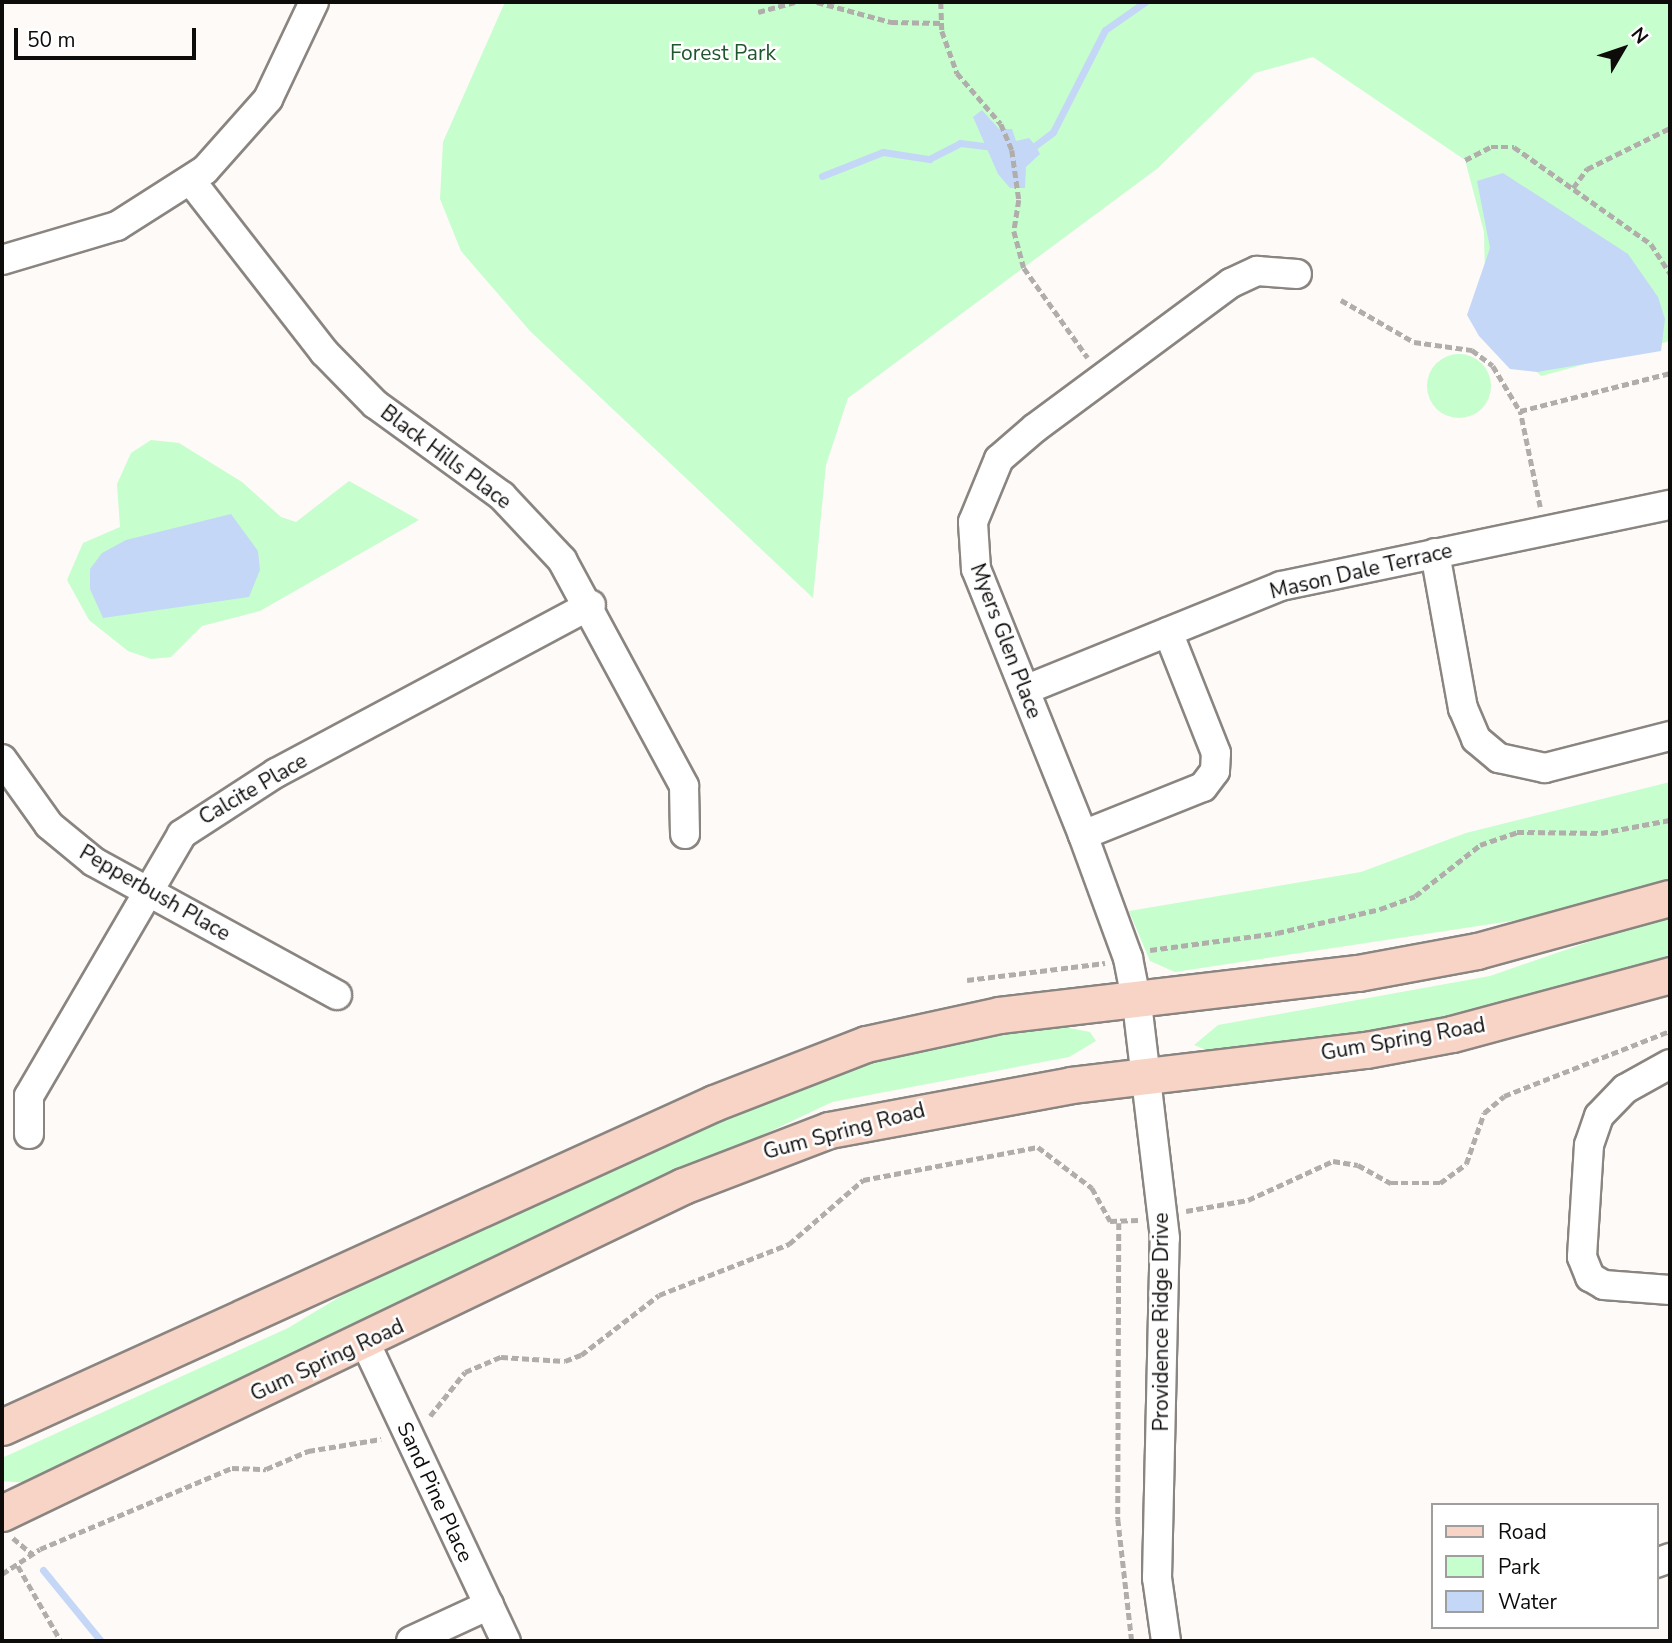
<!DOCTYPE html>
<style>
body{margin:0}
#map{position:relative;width:1672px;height:1643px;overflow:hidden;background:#fefaf7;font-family:"Nunito Sans",sans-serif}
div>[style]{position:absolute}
.green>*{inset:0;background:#c6fece}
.round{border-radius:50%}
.water>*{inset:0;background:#c5d7f6}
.stream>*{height:7px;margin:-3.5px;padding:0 3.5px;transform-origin:3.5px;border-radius:3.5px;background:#c5d7f6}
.path>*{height:4.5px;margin-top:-2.25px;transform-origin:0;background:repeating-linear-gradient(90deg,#b1adab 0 7px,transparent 0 10.5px)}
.roads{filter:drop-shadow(2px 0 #8a8580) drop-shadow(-2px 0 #8a8580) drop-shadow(0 2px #8a8580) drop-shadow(0 -2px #8a8580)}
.minor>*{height:28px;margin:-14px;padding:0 14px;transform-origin:14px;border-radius:14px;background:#fff}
.major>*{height:35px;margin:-17.5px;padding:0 17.5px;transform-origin:17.5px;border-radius:17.5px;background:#f8d4c6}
span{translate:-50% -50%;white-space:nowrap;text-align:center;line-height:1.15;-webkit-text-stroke:5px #fff;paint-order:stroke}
.park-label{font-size:21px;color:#20562d}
.street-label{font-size:21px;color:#0e0c0a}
.frame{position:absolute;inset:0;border:4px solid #0e0c0a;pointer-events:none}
.legend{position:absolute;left:1431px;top:1503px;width:228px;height:126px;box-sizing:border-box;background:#fff;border:2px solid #9f9e9d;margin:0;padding:9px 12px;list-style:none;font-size:21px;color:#0e0c0a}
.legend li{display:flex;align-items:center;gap:14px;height:35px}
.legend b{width:35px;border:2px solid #9f9e9d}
.north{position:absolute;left:1588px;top:14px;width:70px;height:70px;-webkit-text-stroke:5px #fff;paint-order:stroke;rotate:51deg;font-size:19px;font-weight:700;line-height:28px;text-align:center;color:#0e0c0a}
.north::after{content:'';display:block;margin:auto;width:24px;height:32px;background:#0e0c0a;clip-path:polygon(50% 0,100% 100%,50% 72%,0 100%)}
.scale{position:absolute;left:14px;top:28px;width:182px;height:32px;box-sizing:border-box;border:4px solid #0e0c0a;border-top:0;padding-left:9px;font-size:21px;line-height:24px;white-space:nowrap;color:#0e0c0a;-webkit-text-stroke:5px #fff;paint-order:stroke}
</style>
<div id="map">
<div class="green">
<div style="clip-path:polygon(505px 2px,1670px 2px,1670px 341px,1541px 376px,1486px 323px,1484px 232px,1465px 160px,1313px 57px,1255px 73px,1158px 168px,848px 398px,826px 465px,813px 598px,530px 331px,461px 251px,440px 199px,443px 142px)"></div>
<div class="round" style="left:1427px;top:354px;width:64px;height:64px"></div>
<div style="clip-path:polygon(151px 440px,179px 443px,242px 482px,281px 517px,296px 522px,349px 481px,419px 520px,260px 611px,202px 626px,171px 657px,151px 659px,128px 651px,89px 620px,67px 580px,83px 543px,120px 527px,117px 484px,131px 453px)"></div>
<div style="clip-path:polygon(1670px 782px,1670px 883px,1551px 915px,1175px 972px,1150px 961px,1129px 911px,1361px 872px,1466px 833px)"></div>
<div style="clip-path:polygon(1670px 914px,1670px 961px,1522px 1002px,1380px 1032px,1209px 1051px,1194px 1045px,1218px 1025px,1490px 976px)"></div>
<div style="clip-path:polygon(1059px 1026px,1090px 1032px,1096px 1041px,1069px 1057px,832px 1102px,29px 1483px,2px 1481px,2px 1458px,288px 1328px,381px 1272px,788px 1089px,947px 1040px)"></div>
</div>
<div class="water">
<div style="clip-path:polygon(982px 110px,999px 129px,1012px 129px,1016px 141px,1029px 138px,1035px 145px,1040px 154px,1026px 167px,1025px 188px,1010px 188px,998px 174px,973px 117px)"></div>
<div style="clip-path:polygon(1503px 173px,1628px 254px,1658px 297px,1665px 319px,1661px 351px,1537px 372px,1510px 369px,1479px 336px,1467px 315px,1490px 248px,1477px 181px)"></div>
<div style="clip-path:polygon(231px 514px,258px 551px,260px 570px,249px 597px,103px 618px,90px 589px,90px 569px,102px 553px,126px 540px)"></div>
</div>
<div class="stream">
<div style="left:1028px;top:151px;width:31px;rotate:-37deg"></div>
<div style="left:1053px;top:132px;width:114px;rotate:-63deg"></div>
<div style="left:1105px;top:30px;width:49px;rotate:-35deg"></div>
<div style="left:822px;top:176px;width:66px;rotate:-21.5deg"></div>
<div style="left:883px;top:152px;width:47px;rotate:8.7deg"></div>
<div style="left:929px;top:159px;width:35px;rotate:-27deg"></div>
<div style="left:960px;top:143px;width:32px;rotate:7deg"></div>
<div style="left:43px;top:1570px;width:92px;rotate:50.8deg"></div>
</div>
<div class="path">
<div style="left:817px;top:2px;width:77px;rotate:15.1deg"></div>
<div style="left:891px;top:22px;width:51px;rotate:1.1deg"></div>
<div style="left:941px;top:2px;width:29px;rotate:88deg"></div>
<div style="left:942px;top:31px;width:45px;rotate:70.3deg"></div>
<div style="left:957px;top:73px;width:67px;rotate:49.2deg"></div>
<div style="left:1001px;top:124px;width:28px;rotate:67deg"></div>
<div style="left:1012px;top:150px;width:50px;rotate:82deg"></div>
<div style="left:1019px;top:200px;width:31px;rotate:99deg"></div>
<div style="left:1014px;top:231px;width:38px;rotate:75deg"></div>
<div style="left:1024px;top:268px;width:110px;rotate:54.6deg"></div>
<div style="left:758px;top:12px;width:38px;rotate:-15deg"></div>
<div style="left:1465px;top:160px;width:29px;rotate:-27deg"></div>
<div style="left:1491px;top:147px;width:23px"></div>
<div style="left:1514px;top:147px;width:168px;rotate:35.3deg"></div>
<div style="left:1651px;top:244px;width:35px;rotate:57deg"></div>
<div style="left:1573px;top:188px;width:24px;rotate:-54deg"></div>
<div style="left:1587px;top:169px;width:93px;rotate:-26.3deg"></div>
<div style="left:1341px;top:300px;width:84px;rotate:29.9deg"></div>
<div style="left:1414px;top:342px;width:59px;rotate:7.9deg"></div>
<div style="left:1472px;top:350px;width:26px;rotate:37deg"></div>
<div style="left:1493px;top:366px;width:52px;rotate:59deg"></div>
<div style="left:1540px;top:507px;width:98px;rotate:-101.8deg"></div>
<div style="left:1520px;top:411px;width:155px;rotate:-14.2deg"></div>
<div style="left:1150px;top:950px;width:128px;rotate:-7.6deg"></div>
<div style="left:1277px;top:933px;width:106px;rotate:-13.1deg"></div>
<div style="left:1380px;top:909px;width:37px;rotate:-20deg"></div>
<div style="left:1415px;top:896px;width:83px;rotate:-38.1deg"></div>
<div style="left:1480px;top:845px;width:39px;rotate:-19deg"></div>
<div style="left:1517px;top:832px;width:84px;rotate:0.7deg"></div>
<div style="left:1601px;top:833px;width:70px;rotate:-10.7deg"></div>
<div style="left:967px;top:980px;width:139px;rotate:-7deg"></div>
<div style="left:1186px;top:1211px;width:63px;rotate:-10.1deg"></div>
<div style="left:1248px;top:1200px;width:94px;rotate:-24.6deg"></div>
<div style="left:1333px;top:1161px;width:25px;rotate:9deg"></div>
<div style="left:1358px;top:1165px;width:38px;rotate:29deg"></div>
<div style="left:1391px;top:1183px;width:49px"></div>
<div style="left:1440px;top:1183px;width:32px;rotate:-36deg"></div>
<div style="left:1466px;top:1164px;width:54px;rotate:-70.6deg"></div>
<div style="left:1484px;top:1113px;width:26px;rotate:-40deg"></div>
<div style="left:1504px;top:1096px;width:178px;rotate:-21.4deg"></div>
<div style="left:1119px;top:1223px;width:296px;rotate:90.2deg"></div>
<div style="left:1118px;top:1519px;width:123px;rotate:83.5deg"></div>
<div style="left:430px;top:1416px;width:56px;rotate:-51.5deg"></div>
<div style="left:465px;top:1372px;width:39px;rotate:-23deg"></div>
<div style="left:501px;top:1357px;width:64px;rotate:3.6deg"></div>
<div style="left:565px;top:1361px;width:17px;rotate:-21deg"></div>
<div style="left:581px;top:1355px;width:98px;rotate:-37.6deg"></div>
<div style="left:659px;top:1295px;width:140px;rotate:-21.4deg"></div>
<div style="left:789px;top:1244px;width:98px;rotate:-40.9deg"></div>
<div style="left:863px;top:1180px;width:178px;rotate:-10.7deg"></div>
<div style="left:1038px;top:1147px;width:68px;rotate:37.2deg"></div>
<div style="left:1092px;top:1188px;width:38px;rotate:61deg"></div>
<div style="left:1110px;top:1221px;width:28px;rotate:-2deg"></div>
<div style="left:13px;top:1538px;width:25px;rotate:40deg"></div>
<div style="left:18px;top:1566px;width:86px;rotate:60.2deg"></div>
<div style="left:2px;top:1574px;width:45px;rotate:-33.3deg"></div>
<div style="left:40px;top:1549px;width:208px;rotate:-22.9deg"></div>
<div style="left:232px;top:1468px;width:34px;rotate:2deg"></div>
<div style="left:266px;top:1469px;width:46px;rotate:-23.2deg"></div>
<div style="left:308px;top:1451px;width:74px;rotate:-9.3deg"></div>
</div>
<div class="roads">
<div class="minor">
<div style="left:191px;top:181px;width:217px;rotate:52.1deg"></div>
<div style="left:324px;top:352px;width:73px;rotate:45.6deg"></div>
<div style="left:375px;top:404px;width:157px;rotate:35.9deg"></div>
<div style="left:502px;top:496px;width:88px;rotate:46.8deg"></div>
<div style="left:562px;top:560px;width:257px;rotate:61.6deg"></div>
<div style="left:684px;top:786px;width:48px;rotate:88.8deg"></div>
<div style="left:2px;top:260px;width:120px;rotate:-16.5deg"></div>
<div style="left:117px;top:226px;width:104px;rotate:-32.5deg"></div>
<div style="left:205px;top:170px;width:95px;rotate:-48.4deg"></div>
<div style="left:268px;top:99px;width:107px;rotate:-64.6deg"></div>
<div style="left:1435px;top:553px;width:158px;rotate:79.8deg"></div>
<div style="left:1463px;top:708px;width:34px;rotate:67deg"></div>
<div style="left:1476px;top:739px;width:30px;rotate:40deg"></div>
<div style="left:1499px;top:758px;width:47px;rotate:12.3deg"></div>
<div style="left:1545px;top:768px;width:129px;rotate:-14.4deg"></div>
<div style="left:1025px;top:690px;width:276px;rotate:-22.1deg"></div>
<div style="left:1281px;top:586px;width:397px;rotate:-11.8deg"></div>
<div style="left:2px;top:759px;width:81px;rotate:54.5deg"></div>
<div style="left:49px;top:825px;width:58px;rotate:39.4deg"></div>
<div style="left:94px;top:862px;width:277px;rotate:28.7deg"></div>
<div style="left:1083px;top:835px;width:129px;rotate:-21.8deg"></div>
<div style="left:1203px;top:787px;width:20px;rotate:-53deg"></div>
<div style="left:1215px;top:771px;width:18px;rotate:-87deg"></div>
<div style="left:1216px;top:753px;width:130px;rotate:-111.6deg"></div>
<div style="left:1670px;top:1064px;width:51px;rotate:150.9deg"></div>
<div style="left:1625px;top:1089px;width:37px;rotate:134deg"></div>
<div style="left:1599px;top:1116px;width:31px;rotate:109deg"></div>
<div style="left:1589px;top:1145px;width:112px;rotate:93.6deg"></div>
<div style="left:1582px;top:1257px;width:22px;rotate:68deg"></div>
<div style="left:1590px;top:1277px;width:16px;rotate:30deg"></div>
<div style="left:1604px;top:1285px;width:66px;rotate:4.3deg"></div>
<div style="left:29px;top:1134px;width:38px;rotate:-90deg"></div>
<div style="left:29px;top:1096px;width:303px;rotate:-59.7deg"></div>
<div style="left:182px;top:834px;width:112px;rotate:-33deg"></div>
<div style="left:276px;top:773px;width:357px;rotate:-28.1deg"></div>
<div style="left:365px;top:1342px;width:331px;rotate:64.8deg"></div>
<div style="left:1656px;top:1563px;width:15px;rotate:-20deg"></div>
<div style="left:411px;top:1641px;width:86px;rotate:-24.8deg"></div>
<div style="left:1166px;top:1641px;width:64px;rotate:-98.1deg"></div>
<div style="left:1157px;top:1578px;width:340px;rotate:-88.7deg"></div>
<div style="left:1165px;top:1238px;width:236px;rotate:-96.8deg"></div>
<div style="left:1137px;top:1004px;width:47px;rotate:-101.1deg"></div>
<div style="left:1128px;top:958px;width:131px;rotate:-110.1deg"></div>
<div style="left:1083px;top:835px;width:287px;rotate:-111.9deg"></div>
<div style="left:976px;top:569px;width:47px;rotate:-93.7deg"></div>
<div style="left:973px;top:522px;width:68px;rotate:-67.6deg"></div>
<div style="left:999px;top:459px;width:48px;rotate:-40.7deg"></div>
<div style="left:1035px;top:428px;width:244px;rotate:-36.5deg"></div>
<div style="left:1231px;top:283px;width:29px;rotate:-25deg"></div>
<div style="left:1257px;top:271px;width:40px;rotate:4.3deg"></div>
</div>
<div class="major">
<div style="left:2px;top:1427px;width:782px;rotate:-24.47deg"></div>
<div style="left:714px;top:1103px;width:163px;rotate:-21.2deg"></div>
<div style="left:866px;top:1044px;width:136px;rotate:-12.3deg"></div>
<div style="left:999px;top:1015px;width:361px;rotate:-6.7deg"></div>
<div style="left:1358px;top:973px;width:121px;rotate:-10.5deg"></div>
<div style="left:1477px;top:951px;width:200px;rotate:-15.4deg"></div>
<div style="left:2px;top:1513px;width:755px;rotate:-25.65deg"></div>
<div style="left:683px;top:1186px;width:156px;rotate:-21deg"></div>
<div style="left:829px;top:1130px;width:246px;rotate:-10.5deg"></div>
<div style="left:1071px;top:1085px;width:297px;rotate:-6.8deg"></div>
<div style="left:1366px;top:1050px;width:87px;rotate:-10.5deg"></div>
<div style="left:1452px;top:1034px;width:226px;rotate:-15.1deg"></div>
</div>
</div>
<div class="park-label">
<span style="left:723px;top:53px">Forest Park</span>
</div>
<div class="street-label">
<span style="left:446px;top:457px;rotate:37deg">Black Hills Place</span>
<span style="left:1361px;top:571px;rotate:-13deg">Mason Dale Terrace</span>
<span style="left:1006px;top:641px;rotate:69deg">Myers Glen Place</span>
<span style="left:253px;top:789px;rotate:-30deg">Calcite Place</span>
<span style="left:155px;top:893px;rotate:30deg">Pepperbush Place</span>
<span style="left:1403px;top:1039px;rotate:-10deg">Gum Spring Road</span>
<span style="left:844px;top:1131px;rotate:-15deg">Gum Spring Road</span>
<span style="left:1161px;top:1322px;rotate:-90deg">Providence Ridge Drive</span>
<span style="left:327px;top:1360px;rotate:-25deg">Gum Spring Road</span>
<span style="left:435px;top:1492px;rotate:65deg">Sand Pine Place</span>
</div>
<div class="frame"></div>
<ul class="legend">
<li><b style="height:9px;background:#f8d4c6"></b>Road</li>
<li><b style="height:19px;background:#c6fece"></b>Park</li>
<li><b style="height:19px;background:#c5d7f6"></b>Water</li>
</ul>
<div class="north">N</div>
<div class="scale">50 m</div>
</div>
